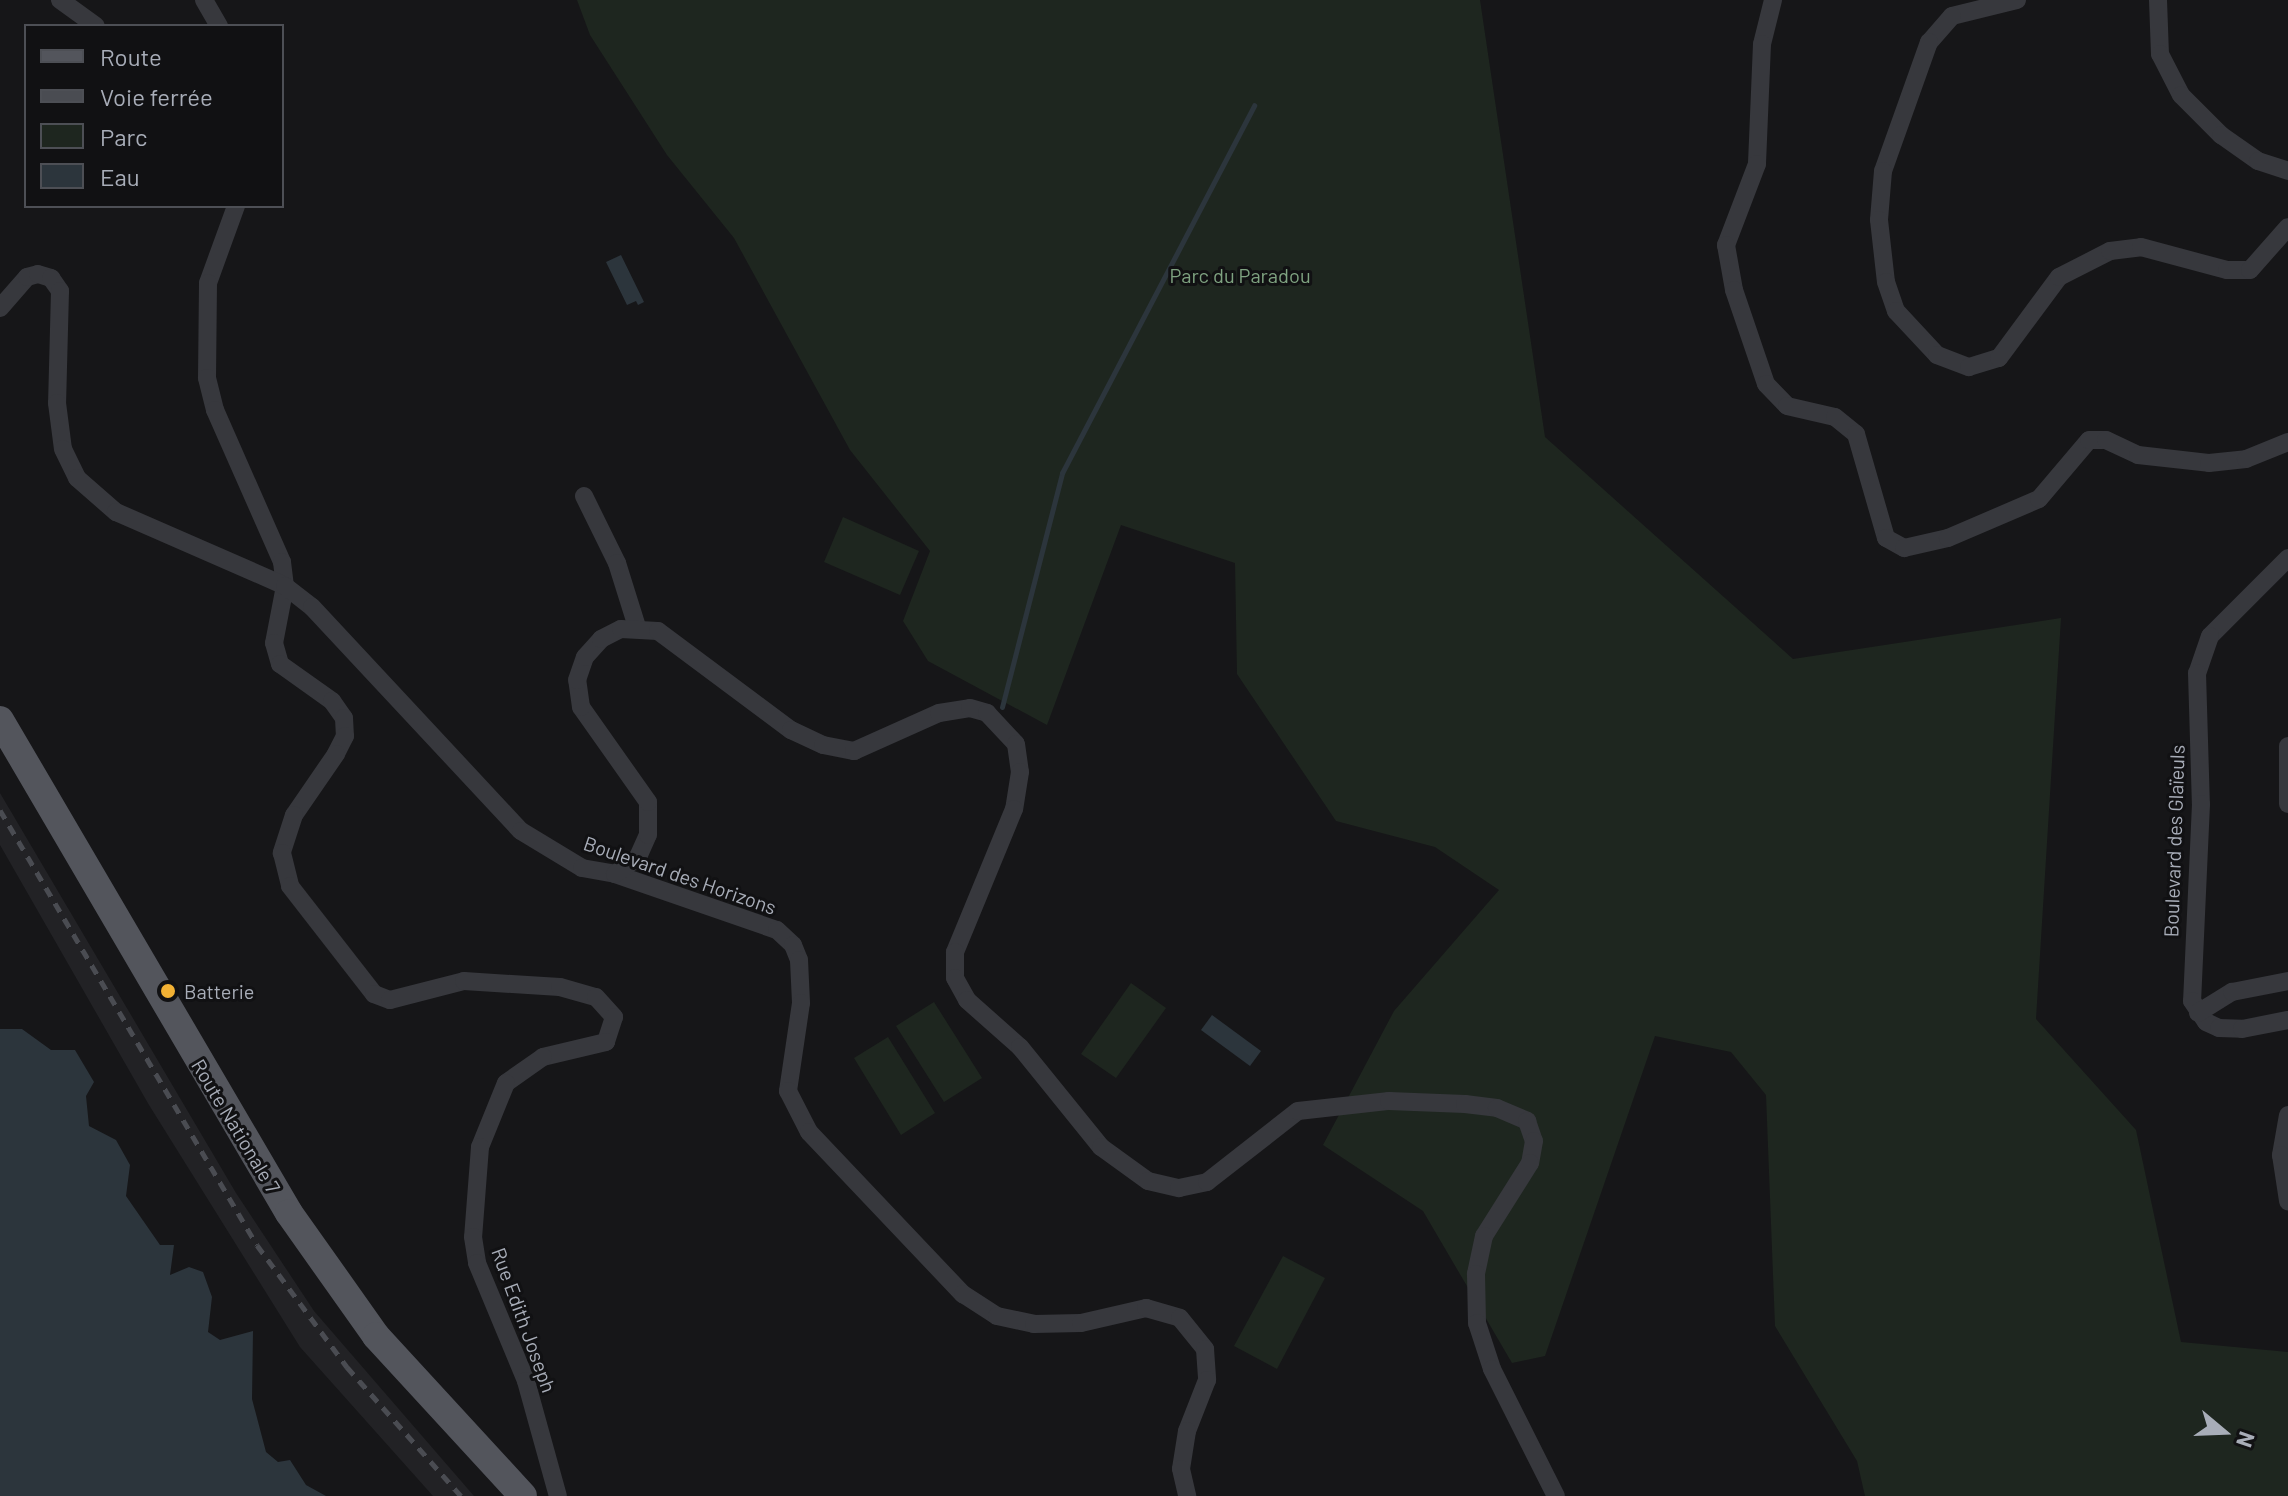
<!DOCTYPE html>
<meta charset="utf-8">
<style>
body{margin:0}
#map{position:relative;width:2288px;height:1496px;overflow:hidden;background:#161618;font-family:Barlow,sans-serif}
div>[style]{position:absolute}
.built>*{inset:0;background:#222225}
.green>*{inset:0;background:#1e261f}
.water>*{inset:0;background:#2c353c}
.stream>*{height:5px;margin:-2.5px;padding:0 2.5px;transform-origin:2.5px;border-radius:2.5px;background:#2c353c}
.minor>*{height:18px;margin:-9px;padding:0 9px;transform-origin:9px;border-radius:9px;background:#37383d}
.primary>*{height:28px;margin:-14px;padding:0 14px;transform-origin:14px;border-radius:14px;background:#53555c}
.rail>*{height:5px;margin-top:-2.5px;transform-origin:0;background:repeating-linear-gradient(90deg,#4a4c52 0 10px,transparent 0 18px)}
.dots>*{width:22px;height:22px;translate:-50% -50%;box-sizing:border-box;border:4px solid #111113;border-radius:50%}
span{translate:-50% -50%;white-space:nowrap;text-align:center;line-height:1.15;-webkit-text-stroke:6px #111113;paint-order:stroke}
.park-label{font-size:20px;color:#7fa381}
.street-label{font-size:20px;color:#a8adb8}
.poi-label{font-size:20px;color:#a8adb8}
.left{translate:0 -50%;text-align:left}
.legend{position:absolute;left:24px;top:24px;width:260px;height:184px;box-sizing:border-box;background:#111113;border:2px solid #4d4f55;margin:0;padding:10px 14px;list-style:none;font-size:24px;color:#a8adb8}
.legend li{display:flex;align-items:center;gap:16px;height:40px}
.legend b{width:40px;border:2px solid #4d4f55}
.north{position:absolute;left:2184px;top:1392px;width:80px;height:80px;-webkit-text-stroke:6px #111113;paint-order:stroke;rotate:109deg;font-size:22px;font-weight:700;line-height:32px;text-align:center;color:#a8adb8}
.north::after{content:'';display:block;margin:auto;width:28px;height:36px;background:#a8adb8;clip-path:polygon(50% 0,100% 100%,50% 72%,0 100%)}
</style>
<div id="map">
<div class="built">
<div style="clip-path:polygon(0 793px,236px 1193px,314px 1311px,474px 1496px,433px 1496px,300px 1347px,149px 1105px,0 845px)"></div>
</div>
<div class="green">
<div style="clip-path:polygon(577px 0,1480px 0,1545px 437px,1793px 659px,2061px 618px,2036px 1019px,2136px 1130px,2181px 1342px,2288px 1352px,2288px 1496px,1865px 1496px,1857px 1461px,1775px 1326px,1766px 1095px,1731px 1052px,1655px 1036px,1545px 1356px,1512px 1363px,1423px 1211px,1323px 1145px,1394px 1011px,1499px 890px,1435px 847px,1336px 821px,1237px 674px,1235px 563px,1121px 525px,1047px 725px,928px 661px,903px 621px,930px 551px,850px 450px,734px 238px,667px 155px,590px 35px)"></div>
<div style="clip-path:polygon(843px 517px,919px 551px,900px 595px,824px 562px)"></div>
<div style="clip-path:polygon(1131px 983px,1166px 1008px,1116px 1078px,1081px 1054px)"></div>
<div style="clip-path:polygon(934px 1002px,982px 1078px,944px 1102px,896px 1026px)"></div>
<div style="clip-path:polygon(888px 1037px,935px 1113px,901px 1135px,854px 1058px)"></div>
<div style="clip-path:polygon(1283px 1256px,1325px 1278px,1277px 1369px,1234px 1346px)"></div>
</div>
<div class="water">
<div style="clip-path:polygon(621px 255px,644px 302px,638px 305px,636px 301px,627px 305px,606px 262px)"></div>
<div style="clip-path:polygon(1212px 1015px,1261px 1051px,1250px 1066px,1201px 1030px)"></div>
<div style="clip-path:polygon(0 1029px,22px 1029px,51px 1050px,75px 1050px,94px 1082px,86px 1096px,89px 1126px,116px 1140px,130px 1165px,126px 1196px,160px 1245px,174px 1245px,170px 1275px,189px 1267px,203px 1272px,212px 1297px,208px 1332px,220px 1340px,253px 1331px,252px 1399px,266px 1452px,278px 1462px,290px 1460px,306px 1485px,326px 1496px,0 1496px)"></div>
</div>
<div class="stream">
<div style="left:1002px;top:707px;width:242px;rotate:-75.6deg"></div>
<div style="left:1062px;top:473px;width:415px;rotate:-62.4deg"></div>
</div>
<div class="minor">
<div style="left:60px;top:0;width:44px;rotate:35.8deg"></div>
<div style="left:204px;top:0;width:30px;rotate:60deg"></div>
<div style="left:1773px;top:0;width:45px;rotate:104deg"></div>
<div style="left:1762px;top:44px;width:120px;rotate:92.4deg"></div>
<div style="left:1757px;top:164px;width:87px;rotate:110.9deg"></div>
<div style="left:1726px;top:245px;width:46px;rotate:79.9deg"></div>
<div style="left:1734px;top:290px;width:99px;rotate:71.2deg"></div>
<div style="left:1766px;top:384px;width:30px;rotate:46deg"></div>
<div style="left:1787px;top:406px;width:49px;rotate:12.9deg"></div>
<div style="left:1835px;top:417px;width:27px;rotate:39deg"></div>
<div style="left:1856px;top:434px;width:108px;rotate:73.9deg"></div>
<div style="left:1886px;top:538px;width:21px;rotate:29deg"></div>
<div style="left:1904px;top:548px;width:45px;rotate:-12.8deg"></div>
<div style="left:1948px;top:538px;width:99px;rotate:-23.2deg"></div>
<div style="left:2039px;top:499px;width:77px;rotate:-49.7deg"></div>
<div style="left:2089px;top:440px;width:17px"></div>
<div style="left:2106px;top:440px;width:35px;rotate:25deg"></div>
<div style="left:2138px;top:455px;width:71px;rotate:6.4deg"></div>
<div style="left:2209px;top:463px;width:37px;rotate:-6deg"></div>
<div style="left:2246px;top:459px;width:45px;rotate:-22deg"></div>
<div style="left:2017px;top:0;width:67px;rotate:166.2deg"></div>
<div style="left:1952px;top:16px;width:35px;rotate:131deg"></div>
<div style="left:1929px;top:42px;width:137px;rotate:109.6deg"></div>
<div style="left:1883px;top:171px;width:49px;rotate:94.7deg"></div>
<div style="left:1879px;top:220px;width:62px;rotate:83.6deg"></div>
<div style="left:1886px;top:282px;width:31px;rotate:71deg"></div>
<div style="left:1896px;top:311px;width:60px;rotate:47deg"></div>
<div style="left:1937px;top:355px;width:34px;rotate:21deg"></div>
<div style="left:1969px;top:367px;width:31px;rotate:-17deg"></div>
<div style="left:1999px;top:358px;width:101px;rotate:-53.5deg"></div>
<div style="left:2059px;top:277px;width:57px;rotate:-27deg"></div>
<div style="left:2110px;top:251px;width:31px;rotate:-7deg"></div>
<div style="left:2141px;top:247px;width:89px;rotate:15deg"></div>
<div style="left:2227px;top:270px;width:23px"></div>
<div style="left:2250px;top:270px;width:57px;rotate:-48.5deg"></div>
<div style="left:2158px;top:0;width:54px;rotate:87.9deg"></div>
<div style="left:2160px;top:54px;width:46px;rotate:62.9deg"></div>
<div style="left:2181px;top:95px;width:57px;rotate:45deg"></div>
<div style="left:2221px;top:135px;width:45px;rotate:35.1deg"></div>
<div style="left:2258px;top:161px;width:32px;rotate:18deg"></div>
<div style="left:236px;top:206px;width:82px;rotate:110deg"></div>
<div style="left:208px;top:283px;width:95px;rotate:90.6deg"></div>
<div style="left:207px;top:378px;width:33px;rotate:76deg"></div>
<div style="left:215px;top:410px;width:166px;rotate:66.2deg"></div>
<div style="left:282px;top:562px;width:24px;rotate:83deg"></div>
<div style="left:285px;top:586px;width:58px;rotate:100.9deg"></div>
<div style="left:274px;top:643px;width:22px;rotate:74deg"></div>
<div style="left:280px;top:664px;width:64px;rotate:35.4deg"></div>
<div style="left:332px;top:701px;width:21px;rotate:55deg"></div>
<div style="left:344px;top:718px;width:18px;rotate:87deg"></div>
<div style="left:345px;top:736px;width:20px;rotate:117deg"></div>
<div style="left:336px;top:754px;width:74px;rotate:124.5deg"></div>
<div style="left:294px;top:815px;width:40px;rotate:108deg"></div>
<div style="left:282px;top:853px;width:34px;rotate:76deg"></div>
<div style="left:290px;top:886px;width:137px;rotate:52.1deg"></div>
<div style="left:374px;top:994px;width:17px;rotate:21deg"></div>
<div style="left:390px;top:1000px;width:76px;rotate:-14.4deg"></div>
<div style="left:464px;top:981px;width:96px;rotate:3.6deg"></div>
<div style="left:560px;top:987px;width:37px;rotate:16deg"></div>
<div style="left:596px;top:997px;width:27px;rotate:48deg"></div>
<div style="left:614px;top:1017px;width:26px;rotate:108deg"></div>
<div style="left:606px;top:1042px;width:65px;rotate:166.6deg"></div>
<div style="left:543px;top:1057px;width:45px;rotate:144.9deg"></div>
<div style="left:506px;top:1083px;width:69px;rotate:112.1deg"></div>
<div style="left:480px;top:1147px;width:90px;rotate:94.4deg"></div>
<div style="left:473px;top:1237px;width:26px;rotate:81deg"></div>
<div style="left:477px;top:1263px;width:128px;rotate:67.4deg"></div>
<div style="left:526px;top:1381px;width:119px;rotate:74.5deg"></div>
<div style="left:0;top:308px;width:41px;rotate:-48.9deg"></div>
<div style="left:27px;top:277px;width:11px;rotate:-15deg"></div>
<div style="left:38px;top:274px;width:14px;rotate:17deg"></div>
<div style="left:51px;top:278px;width:16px;rotate:55deg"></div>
<div style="left:60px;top:291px;width:112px;rotate:91.5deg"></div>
<div style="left:57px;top:403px;width:46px;rotate:82.6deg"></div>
<div style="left:63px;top:449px;width:32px;rotate:64deg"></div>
<div style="left:77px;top:478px;width:52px;rotate:41.1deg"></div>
<div style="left:116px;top:512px;width:184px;rotate:23.6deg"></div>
<div style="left:285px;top:586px;width:34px;rotate:38deg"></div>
<div style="left:312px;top:607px;width:306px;rotate:47deg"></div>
<div style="left:521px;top:831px;width:71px;rotate:31.2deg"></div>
<div style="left:582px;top:868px;width:34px;rotate:10deg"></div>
<div style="left:615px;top:874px;width:171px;rotate:19.1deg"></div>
<div style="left:777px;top:930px;width:22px;rotate:43deg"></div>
<div style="left:793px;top:945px;width:16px;rotate:68deg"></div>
<div style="left:799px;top:960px;width:43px;rotate:87.3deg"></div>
<div style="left:801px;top:1003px;width:89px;rotate:98.4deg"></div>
<div style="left:788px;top:1091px;width:46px;rotate:62.9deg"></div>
<div style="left:809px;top:1132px;width:224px;rotate:46.5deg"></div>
<div style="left:963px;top:1294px;width:40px;rotate:32.9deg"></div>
<div style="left:997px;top:1316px;width:38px;rotate:12deg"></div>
<div style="left:1034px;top:1324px;width:47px;rotate:-1.2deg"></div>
<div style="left:1081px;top:1323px;width:67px;rotate:-13deg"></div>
<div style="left:1146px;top:1308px;width:35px;rotate:16deg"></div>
<div style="left:1180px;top:1318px;width:40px;rotate:51deg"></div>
<div style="left:1205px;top:1349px;width:31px;rotate:86deg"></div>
<div style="left:1207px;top:1380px;width:55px;rotate:111.4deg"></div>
<div style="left:1187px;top:1431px;width:38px;rotate:99deg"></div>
<div style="left:1181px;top:1469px;width:28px;rotate:77deg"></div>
<div style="left:584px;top:496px;width:75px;rotate:63.8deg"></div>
<div style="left:617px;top:563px;width:67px;rotate:72.6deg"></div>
<div style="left:2288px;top:558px;width:110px;rotate:135deg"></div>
<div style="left:2210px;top:636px;width:39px;rotate:109deg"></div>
<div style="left:2197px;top:673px;width:131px;rotate:88.3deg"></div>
<div style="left:2201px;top:804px;width:197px;rotate:92.6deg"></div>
<div style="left:2192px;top:1001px;width:25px;rotate:56deg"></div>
<div style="left:2206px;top:1022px;width:14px;rotate:25deg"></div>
<div style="left:2219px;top:1028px;width:23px;rotate:2deg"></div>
<div style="left:2242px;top:1029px;width:47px;rotate:-11.1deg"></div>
<div style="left:2288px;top:746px;width:58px;rotate:90deg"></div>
<div style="left:615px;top:874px;width:29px;rotate:-36deg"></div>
<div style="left:638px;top:857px;width:24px;rotate:-66deg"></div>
<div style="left:648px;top:835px;width:33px;rotate:-90deg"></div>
<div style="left:648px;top:802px;width:116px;rotate:-125.2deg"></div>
<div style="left:581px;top:707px;width:27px;rotate:-98deg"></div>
<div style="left:577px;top:680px;width:24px;rotate:-71deg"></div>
<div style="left:585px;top:657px;width:24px;rotate:-48deg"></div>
<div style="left:601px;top:639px;width:22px;rotate:-27deg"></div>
<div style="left:621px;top:629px;width:37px;rotate:3deg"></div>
<div style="left:658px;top:631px;width:166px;rotate:36.7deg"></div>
<div style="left:791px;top:730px;width:35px;rotate:25deg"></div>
<div style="left:823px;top:745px;width:32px;rotate:11deg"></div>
<div style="left:854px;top:751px;width:93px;rotate:-24.1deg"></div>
<div style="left:939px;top:713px;width:31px;rotate:-9deg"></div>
<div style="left:970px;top:708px;width:18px;rotate:16deg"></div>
<div style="left:987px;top:713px;width:42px;rotate:46.9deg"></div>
<div style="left:1016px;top:744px;width:28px;rotate:82deg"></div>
<div style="left:1020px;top:772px;width:37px;rotate:99deg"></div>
<div style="left:1014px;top:809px;width:155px;rotate:112.4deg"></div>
<div style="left:955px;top:952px;width:26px;rotate:90deg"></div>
<div style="left:955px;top:978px;width:25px;rotate:61deg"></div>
<div style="left:967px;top:1000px;width:71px;rotate:41.6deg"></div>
<div style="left:1020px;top:1047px;width:129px;rotate:51deg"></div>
<div style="left:1101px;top:1147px;width:58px;rotate:35.9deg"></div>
<div style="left:1148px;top:1181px;width:32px;rotate:13deg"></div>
<div style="left:1179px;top:1188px;width:29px;rotate:-12deg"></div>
<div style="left:1207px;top:1182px;width:115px;rotate:-38deg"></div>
<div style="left:1298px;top:1111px;width:92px;rotate:-6.3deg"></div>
<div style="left:1389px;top:1101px;width:76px;rotate:2.3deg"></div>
<div style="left:1465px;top:1104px;width:32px;rotate:7deg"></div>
<div style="left:1497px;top:1108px;width:33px;rotate:23deg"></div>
<div style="left:1527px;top:1121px;width:21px;rotate:71deg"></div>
<div style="left:1534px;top:1141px;width:22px;rotate:100deg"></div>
<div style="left:1530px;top:1163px;width:86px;rotate:122.2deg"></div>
<div style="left:1484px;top:1236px;width:39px;rotate:102deg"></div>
<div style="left:1476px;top:1274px;width:49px;rotate:88.8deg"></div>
<div style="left:1477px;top:1323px;width:48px;rotate:71.9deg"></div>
<div style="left:1492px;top:1369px;width:142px;rotate:63.3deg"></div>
<div style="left:2198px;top:1013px;width:40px;rotate:-32deg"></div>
<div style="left:2232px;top:992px;width:57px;rotate:-11.1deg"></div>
<div style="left:2288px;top:1115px;width:41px;rotate:99.9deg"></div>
<div style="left:2281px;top:1155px;width:47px;rotate:81.3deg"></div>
</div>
<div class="primary">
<div style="left:0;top:720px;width:571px;rotate:59.62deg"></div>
<div style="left:289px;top:1213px;width:151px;rotate:54.7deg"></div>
<div style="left:376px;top:1336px;width:217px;rotate:47.4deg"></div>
</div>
<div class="rail">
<div style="left:0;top:810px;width:505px;rotate:59.43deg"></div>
<div style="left:257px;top:1245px;width:152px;rotate:53.6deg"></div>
<div style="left:347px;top:1367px;width:172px;rotate:48.5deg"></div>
</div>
<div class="dots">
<div style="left:168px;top:991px;background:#f2b134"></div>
</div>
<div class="park-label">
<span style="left:1240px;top:275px">Parc du Paradou</span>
</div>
<div class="street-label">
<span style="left:2174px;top:841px;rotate:-88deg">Boulevard des Glaïeuls</span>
<span style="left:680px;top:875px;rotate:19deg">Boulevard des Horizons</span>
<span style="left:236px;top:1126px;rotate:59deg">Route Nationale 7</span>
<span style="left:524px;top:1320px;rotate:70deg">Rue Edith Joseph</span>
</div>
<div class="poi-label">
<span class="left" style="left:184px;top:991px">Batterie</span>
</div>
<ul class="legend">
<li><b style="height:10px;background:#53555c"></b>Route</li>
<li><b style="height:10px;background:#4a4c52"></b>Voie ferrée</li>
<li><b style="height:22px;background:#1e261f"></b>Parc</li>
<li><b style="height:22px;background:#2c353c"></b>Eau</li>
</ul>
<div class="north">N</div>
</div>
